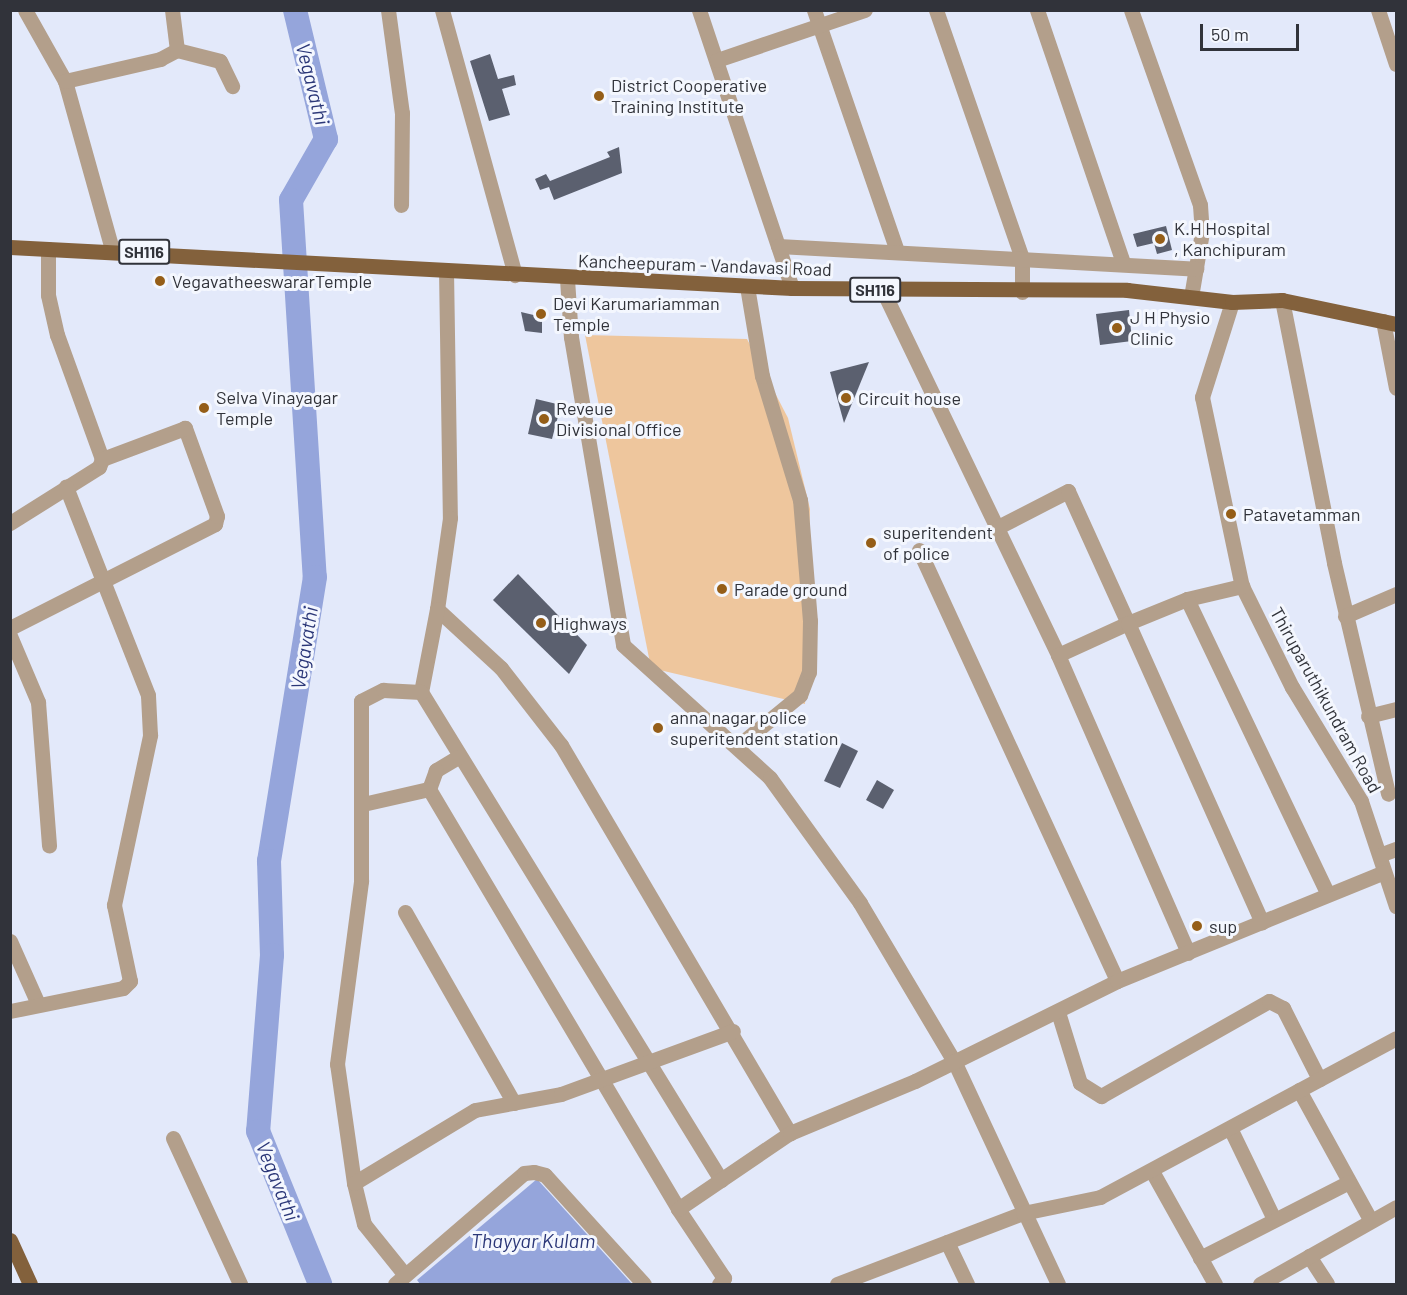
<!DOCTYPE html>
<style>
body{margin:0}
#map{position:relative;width:1407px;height:1295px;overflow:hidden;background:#e3e9fa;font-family:Barlow,sans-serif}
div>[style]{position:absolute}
.green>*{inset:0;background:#eec69d}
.water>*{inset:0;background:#95a5db}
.river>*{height:24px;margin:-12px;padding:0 12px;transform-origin:12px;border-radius:12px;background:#95a5db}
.building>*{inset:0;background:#5b606f}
.minor>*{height:15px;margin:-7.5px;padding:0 7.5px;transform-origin:7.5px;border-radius:7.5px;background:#b39f8b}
.major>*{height:15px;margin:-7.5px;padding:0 7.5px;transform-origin:7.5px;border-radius:7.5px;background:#83613c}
.dots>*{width:16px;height:16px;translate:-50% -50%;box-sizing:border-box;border:3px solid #f4f7fe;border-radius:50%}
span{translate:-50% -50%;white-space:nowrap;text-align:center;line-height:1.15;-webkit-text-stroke:6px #f4f7fe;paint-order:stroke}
.shield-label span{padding:2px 4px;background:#f4f7fe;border:2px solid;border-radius:4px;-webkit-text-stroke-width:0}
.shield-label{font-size:16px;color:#31333a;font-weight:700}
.poi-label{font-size:18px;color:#31333a}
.left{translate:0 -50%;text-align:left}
.street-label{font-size:18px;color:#31333a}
.water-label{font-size:20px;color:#2b3778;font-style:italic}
.frame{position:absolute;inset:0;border:12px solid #31333a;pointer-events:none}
.scale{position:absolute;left:1200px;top:24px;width:99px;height:27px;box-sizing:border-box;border:3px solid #31333a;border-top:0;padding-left:8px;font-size:18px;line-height:21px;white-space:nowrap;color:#31333a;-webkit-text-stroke:4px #f4f7fe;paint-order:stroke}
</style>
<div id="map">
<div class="green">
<div style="clip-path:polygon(585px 335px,747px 339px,788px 418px,810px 509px,805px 704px,651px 668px)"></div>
</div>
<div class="water">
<div style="clip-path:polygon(537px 1179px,632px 1284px,420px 1284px,417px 1280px)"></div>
</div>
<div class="river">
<div style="left:295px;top:10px;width:133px;rotate:76.5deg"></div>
<div style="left:326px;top:139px;width:70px;rotate:119.8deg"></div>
<div style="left:291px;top:200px;width:378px;rotate:86.4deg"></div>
<div style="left:315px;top:577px;width:288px;rotate:99.2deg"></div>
<div style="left:269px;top:861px;width:94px;rotate:88.2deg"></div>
<div style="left:272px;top:955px;width:177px;rotate:94.5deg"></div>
<div style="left:258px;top:1131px;width:165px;rotate:67.9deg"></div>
</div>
<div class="building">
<div style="clip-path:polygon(490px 54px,498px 79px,514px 75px,516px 85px,502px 89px,510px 115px,489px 121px,470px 61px)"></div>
<div style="clip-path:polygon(619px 147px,622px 173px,554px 200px,549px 187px,540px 190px,535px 179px,546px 174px,550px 181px,610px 157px,607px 152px)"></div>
<div style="clip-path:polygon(1166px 226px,1172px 250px,1157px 254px,1154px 243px,1137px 247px,1133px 234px)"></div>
<div style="clip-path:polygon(1129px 310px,1132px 341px,1100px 345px,1096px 314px)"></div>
<div style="clip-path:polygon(521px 312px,542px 317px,542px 333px,525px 331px)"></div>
<div style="clip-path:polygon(869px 362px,844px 423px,830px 372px)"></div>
<div style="clip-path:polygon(536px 399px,561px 405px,552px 439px,528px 434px)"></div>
<div style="clip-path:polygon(518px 574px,587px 645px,569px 674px,493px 600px)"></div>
<div style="clip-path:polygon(842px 743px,858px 751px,840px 788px,824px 781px)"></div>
<div style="clip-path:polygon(877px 780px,894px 790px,883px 809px,866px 800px)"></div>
</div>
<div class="minor">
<div style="left:25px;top:10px;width:81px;rotate:60.6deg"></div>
<div style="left:65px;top:81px;width:174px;rotate:74.4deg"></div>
<div style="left:388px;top:10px;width:104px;rotate:82.3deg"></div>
<div style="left:402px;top:113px;width:92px;rotate:90.6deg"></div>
<div style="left:442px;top:10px;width:275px;rotate:74.6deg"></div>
<div style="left:699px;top:10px;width:293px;rotate:71.5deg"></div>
<div style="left:814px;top:10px;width:255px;rotate:71deg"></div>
<div style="left:936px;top:10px;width:262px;rotate:70.9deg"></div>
<div style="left:1022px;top:258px;width:34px;rotate:90deg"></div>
<div style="left:1037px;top:10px;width:267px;rotate:71.2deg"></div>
<div style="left:1131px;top:10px;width:207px;rotate:70.5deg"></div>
<div style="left:1200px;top:205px;width:27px;rotate:86deg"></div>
<div style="left:1202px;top:232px;width:66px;rotate:99.6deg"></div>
<div style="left:1378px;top:10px;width:57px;rotate:71.6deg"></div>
<div style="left:177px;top:50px;width:44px;rotate:14.3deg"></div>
<div style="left:220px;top:61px;width:28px;rotate:64deg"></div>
<div style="left:717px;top:60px;width:156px;rotate:-18.7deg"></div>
<div style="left:65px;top:81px;width:98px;rotate:-13deg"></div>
<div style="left:160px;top:59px;width:19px;rotate:-28deg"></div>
<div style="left:177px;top:50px;width:40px;rotate:-97.1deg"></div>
<div style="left:778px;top:246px;width:419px;rotate:3.1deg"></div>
<div style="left:446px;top:270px;width:248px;rotate:89.1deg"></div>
<div style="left:450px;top:518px;width:92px;rotate:98.1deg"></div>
<div style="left:437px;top:609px;width:87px;rotate:42.7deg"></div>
<div style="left:501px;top:668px;width:98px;rotate:52.1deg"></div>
<div style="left:561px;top:745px;width:451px;rotate:59.5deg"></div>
<div style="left:567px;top:279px;width:58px;rotate:86.1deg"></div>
<div style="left:571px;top:337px;width:312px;rotate:80.4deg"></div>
<div style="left:623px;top:645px;width:198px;rotate:42.1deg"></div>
<div style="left:770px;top:778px;width:154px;rotate:54.2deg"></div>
<div style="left:860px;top:903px;width:184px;rotate:59.3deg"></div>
<div style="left:954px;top:1061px;width:246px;rotate:65deg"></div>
<div style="left:883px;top:291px;width:404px;rotate:64.3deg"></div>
<div style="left:1058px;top:655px;width:325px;rotate:66.4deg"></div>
<div style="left:1282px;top:300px;width:268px;rotate:78.8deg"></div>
<div style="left:1334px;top:563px;width:237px;rotate:76.8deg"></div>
<div style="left:1232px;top:302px;width:100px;rotate:107.5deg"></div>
<div style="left:1202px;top:397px;width:193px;rotate:78.1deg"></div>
<div style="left:1242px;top:586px;width:113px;rotate:63.7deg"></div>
<div style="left:1292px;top:687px;width:133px;rotate:58.8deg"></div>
<div style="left:1361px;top:801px;width:111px;rotate:71.6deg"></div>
<div style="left:1383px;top:321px;width:68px;rotate:79deg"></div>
<div style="left:10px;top:523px;width:105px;rotate:-32.2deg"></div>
<div style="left:99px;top:467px;width:9px;rotate:-69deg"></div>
<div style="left:102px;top:459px;width:132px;rotate:-109.9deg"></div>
<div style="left:57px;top:335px;width:41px;rotate:-102.7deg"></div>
<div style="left:48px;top:295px;width:46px;rotate:-90deg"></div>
<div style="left:996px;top:528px;width:81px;rotate:-27.2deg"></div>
<div style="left:1068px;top:491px;width:145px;rotate:65.6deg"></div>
<div style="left:1128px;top:623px;width:64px;rotate:-22.1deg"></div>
<div style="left:1187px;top:599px;width:57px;rotate:-13.3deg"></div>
<div style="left:919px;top:550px;width:474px;rotate:65.3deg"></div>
<div style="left:1187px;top:599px;width:326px;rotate:64.5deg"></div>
<div style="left:437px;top:609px;width:85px;rotate:100.9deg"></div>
<div style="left:421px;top:692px;width:573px;rotate:58.42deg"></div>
<div style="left:1345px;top:616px;width:56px;rotate:-23.3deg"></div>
<div style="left:10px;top:628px;width:230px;rotate:-26.9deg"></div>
<div style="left:215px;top:524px;width:8px;rotate:-76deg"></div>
<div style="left:217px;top:516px;width:94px;rotate:-110deg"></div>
<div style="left:185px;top:428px;width:89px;rotate:159.5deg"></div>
<div style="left:10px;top:636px;width:72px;rotate:67deg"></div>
<div style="left:38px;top:702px;width:144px;rotate:85.6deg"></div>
<div style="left:1058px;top:655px;width:77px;rotate:-24.6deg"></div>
<div style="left:1128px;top:623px;width:328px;rotate:65.9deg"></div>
<div style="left:1368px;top:716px;width:29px;rotate:-14deg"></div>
<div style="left:739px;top:745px;width:79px;rotate:-39.3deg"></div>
<div style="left:800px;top:695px;width:25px;rotate:-69deg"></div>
<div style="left:809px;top:672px;width:51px;rotate:-88.9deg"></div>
<div style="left:810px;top:621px;width:121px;rotate:-94.7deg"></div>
<div style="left:800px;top:500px;width:130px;rotate:-107deg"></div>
<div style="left:762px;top:376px;width:91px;rotate:-99.5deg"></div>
<div style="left:458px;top:757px;width:26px;rotate:149deg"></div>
<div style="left:436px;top:770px;width:20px;rotate:110deg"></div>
<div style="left:429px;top:789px;width:488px;rotate:59.3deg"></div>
<div style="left:363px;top:804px;width:68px;rotate:-12.8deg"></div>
<div style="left:1382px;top:854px;width:15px;rotate:-20deg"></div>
<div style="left:405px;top:912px;width:220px;rotate:60.3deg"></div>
<div style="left:10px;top:941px;width:69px;rotate:66deg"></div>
<div style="left:10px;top:1011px;width:115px;rotate:-11.5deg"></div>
<div style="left:123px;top:988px;width:10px;rotate:-45deg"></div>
<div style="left:130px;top:981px;width:78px;rotate:-101.9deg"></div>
<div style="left:114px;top:905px;width:174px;rotate:-78deg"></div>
<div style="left:150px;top:735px;width:40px;rotate:-92.9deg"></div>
<div style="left:148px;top:695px;width:224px;rotate:-111.5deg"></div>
<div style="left:1058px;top:1012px;width:74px;rotate:72.8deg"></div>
<div style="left:1080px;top:1083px;width:25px;rotate:32deg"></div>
<div style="left:1101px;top:1096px;width:193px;rotate:-29.5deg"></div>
<div style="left:1269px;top:1001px;width:16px;rotate:27deg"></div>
<div style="left:1283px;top:1008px;width:80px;rotate:63.1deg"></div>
<div style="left:1299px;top:1090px;width:149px;rotate:61.2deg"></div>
<div style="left:1230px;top:1128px;width:101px;rotate:64.2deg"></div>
<div style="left:173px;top:1138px;width:161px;rotate:65.3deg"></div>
<div style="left:1153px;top:1173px;width:127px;rotate:60.8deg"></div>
<div style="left:354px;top:1183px;width:120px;rotate:-98.1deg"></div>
<div style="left:337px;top:1064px;width:185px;rotate:-82.5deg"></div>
<div style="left:361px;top:881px;width:180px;rotate:-90deg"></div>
<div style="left:361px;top:701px;width:25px;rotate:-27deg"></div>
<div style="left:383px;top:690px;width:38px;rotate:3deg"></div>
<div style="left:947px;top:1242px;width:47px;rotate:64.5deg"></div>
<div style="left:1309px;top:1256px;width:33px;rotate:57deg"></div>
<div style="left:1200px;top:1258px;width:167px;rotate:-27deg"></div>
<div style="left:405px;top:1275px;width:65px;rotate:-128.8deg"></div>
<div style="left:364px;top:1224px;width:42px;rotate:-103.7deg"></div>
<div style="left:354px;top:1183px;width:141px;rotate:-31.1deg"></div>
<div style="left:475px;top:1110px;width:87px;rotate:-10.5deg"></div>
<div style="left:561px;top:1094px;width:183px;rotate:-20.1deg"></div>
<div style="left:395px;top:1284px;width:170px;rotate:-40.7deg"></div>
<div style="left:524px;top:1173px;width:10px;rotate:-6deg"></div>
<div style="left:534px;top:1172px;width:11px;rotate:15deg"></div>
<div style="left:545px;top:1175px;width:147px;rotate:47.8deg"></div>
<div style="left:719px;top:1284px;width:8px;rotate:-50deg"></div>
<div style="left:724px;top:1278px;width:83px;rotate:-123.7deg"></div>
<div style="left:678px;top:1209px;width:135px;rotate:-34.2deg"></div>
<div style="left:790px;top:1133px;width:135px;rotate:-22.6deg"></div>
<div style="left:915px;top:1081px;width:225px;rotate:-26.3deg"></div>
<div style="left:1117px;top:981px;width:288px;rotate:-22.2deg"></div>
<div style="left:837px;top:1284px;width:199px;rotate:-20.9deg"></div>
<div style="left:1023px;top:1213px;width:79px;rotate:-11.7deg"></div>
<div style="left:1100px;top:1197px;width:336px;rotate:-28.2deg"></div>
<div style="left:1260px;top:1284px;width:156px;rotate:-29.5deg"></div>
</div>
<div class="major">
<div style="left:10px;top:247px;width:783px;rotate:3deg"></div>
<div style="left:792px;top:288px;width:335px;rotate:0.3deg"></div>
<div style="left:1127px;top:290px;width:106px;rotate:6.5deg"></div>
<div style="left:1232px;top:302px;width:50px;rotate:-2.3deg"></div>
<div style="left:1282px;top:300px;width:116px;rotate:11.9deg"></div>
<div style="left:10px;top:1240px;width:48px;rotate:65.6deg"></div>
</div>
<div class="dots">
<div style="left:599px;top:96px;background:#955e18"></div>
<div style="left:1160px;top:239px;background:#955e18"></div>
<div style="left:160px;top:281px;background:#955e18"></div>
<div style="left:541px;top:314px;background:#955e18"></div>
<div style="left:1117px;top:328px;background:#955e18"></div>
<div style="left:846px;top:398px;background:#955e18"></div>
<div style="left:204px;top:408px;background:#955e18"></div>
<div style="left:544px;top:419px;background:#955e18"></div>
<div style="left:1231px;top:514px;background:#955e18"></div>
<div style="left:871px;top:543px;background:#955e18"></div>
<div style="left:722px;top:589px;background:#955e18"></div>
<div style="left:541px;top:623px;background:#955e18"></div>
<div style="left:658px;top:728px;background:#955e18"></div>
<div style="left:1197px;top:926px;background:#955e18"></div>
</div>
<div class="shield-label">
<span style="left:144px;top:252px">SH116</span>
<span style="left:875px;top:290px">SH116</span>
</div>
<div class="poi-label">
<span class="left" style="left:611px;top:96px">District Cooperative<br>Training Institute</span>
<span class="left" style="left:1174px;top:239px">K.H Hospital<br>, Kanchipuram</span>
<span class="left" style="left:172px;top:281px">VegavatheeswararTemple</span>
<span class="left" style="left:553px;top:314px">Devi Karumariamman<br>Temple</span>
<span class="left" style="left:1130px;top:328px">J H Physio<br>Clinic</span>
<span class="left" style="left:216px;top:408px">Selva Vinayagar<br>Temple</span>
<span class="left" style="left:858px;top:398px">Circuit house</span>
<span class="left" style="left:556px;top:419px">Reveue<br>Divisional Office</span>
<span class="left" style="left:1243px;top:514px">Patavetamman</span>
<span class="left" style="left:883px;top:543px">superitendent<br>of police</span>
<span class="left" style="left:734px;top:589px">Parade ground</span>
<span class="left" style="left:553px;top:623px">Highways</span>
<span class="left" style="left:670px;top:728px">anna nagar police<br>superitendent station</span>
<span class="left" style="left:1209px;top:926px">sup</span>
</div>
<div class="street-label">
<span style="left:705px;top:265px;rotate:2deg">Kancheepuram - Vandavasi Road</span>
<span style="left:1326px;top:700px;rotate:61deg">Thiruparuthikundram Road</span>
</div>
<div class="water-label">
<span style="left:313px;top:84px;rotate:76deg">Vegavathi</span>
<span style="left:304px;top:648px;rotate:-81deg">Vegavathi</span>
<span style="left:278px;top:1181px;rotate:68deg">Vegavathi</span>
<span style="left:533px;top:1240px">Thayyar Kulam</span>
</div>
<div class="frame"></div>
<div class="scale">50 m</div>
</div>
